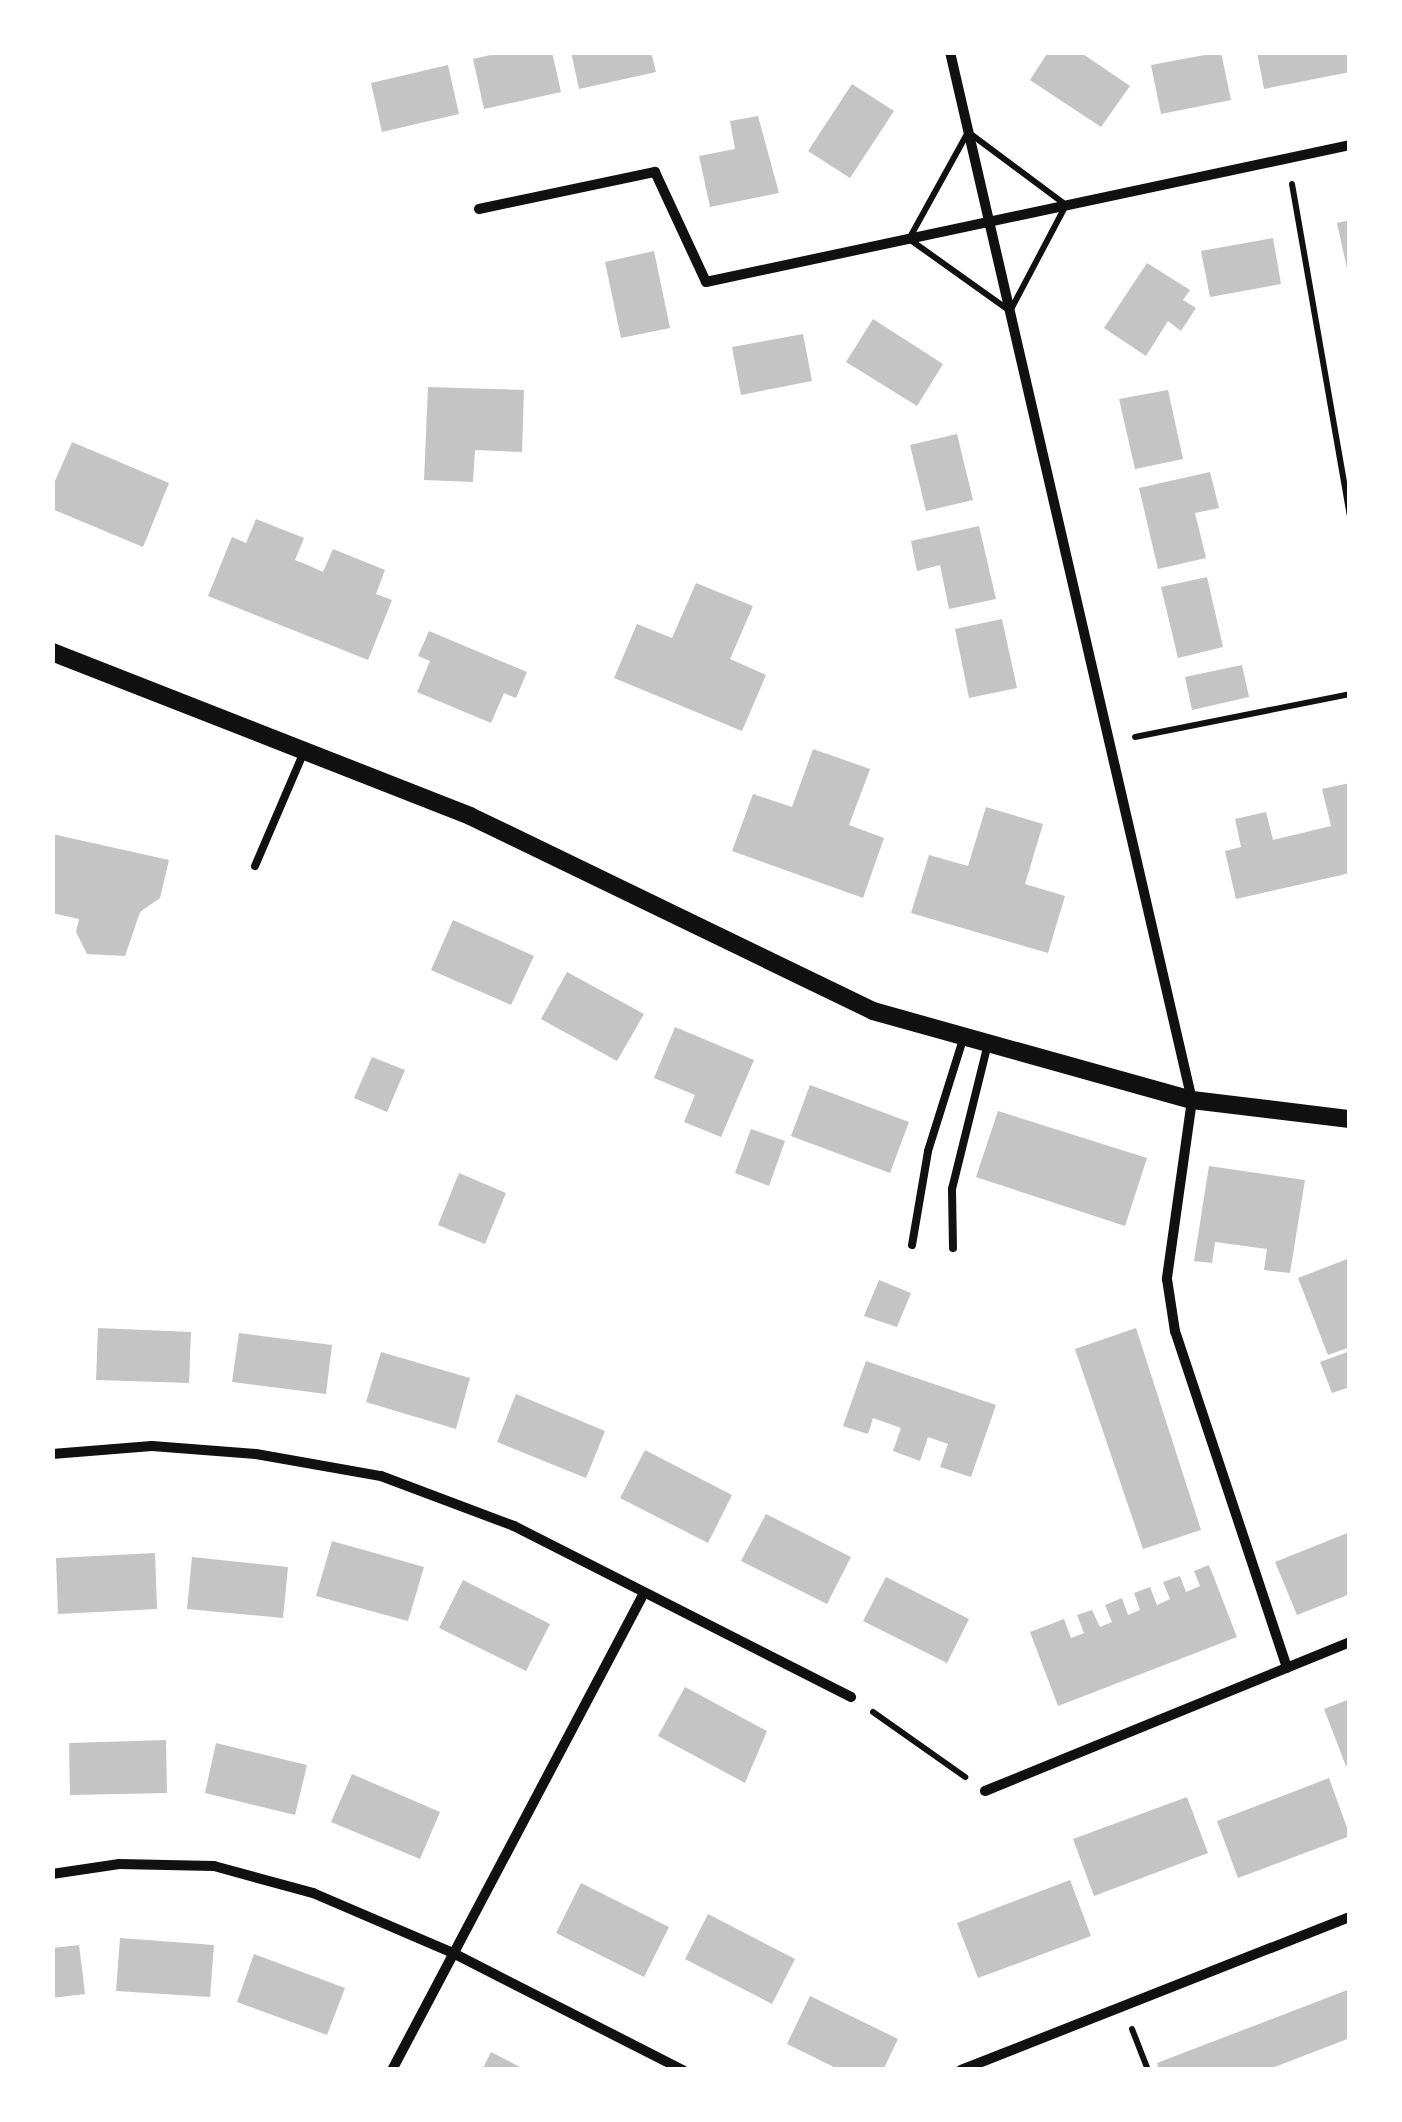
<!DOCTYPE html>
<style>
body{margin:0}
#map{position:relative;width:1402px;height:2122px;overflow:hidden;background:#fff;font-family:"DejaVu Sans",sans-serif}
div>[style]{position:absolute}
.building>*{inset:0;background:#c4c4c4}
.path>*{height:6px;margin:-3px;padding:0 3px;transform-origin:3px;border-radius:3px;background:#111}
.service>*{height:8px;margin:-4px;padding:0 4px;transform-origin:4px;border-radius:4px;background:#111}
.minor>*{height:10px;margin:-5px;padding:0 5px;transform-origin:5px;border-radius:5px;background:#111}
.tertiary>*{height:18px;margin:-9px;padding:0 9px;transform-origin:9px;border-radius:9px;background:#111}
span{translate:-50% -50%;white-space:nowrap;text-align:center;line-height:1.15;-webkit-text-stroke:10px #fff;paint-order:stroke}
.frame{position:absolute;inset:0;border:55px solid #fff;pointer-events:none}
</style>
<div id="map">
<div class="building">
<div style="clip-path:polygon(504px 52px,552px 52px,561px 92px,484px 109px,473px 59px)"></div>
<div style="clip-path:polygon(571px 52px,651px 52px,656px 72px,579px 89px)"></div>
<div style="clip-path:polygon(1048px 52px,1080px 52px,1130px 86px,1101px 127px,1030px 80px)"></div>
<div style="clip-path:polygon(1221px 52px,1231px 100px,1161px 114px,1151px 65px)"></div>
<div style="clip-path:polygon(1257px 52px,1350px 52px,1350px 72px,1264px 89px)"></div>
<div style="clip-path:polygon(448px 65px,459px 114px,382px 132px,371px 83px)"></div>
<div style="clip-path:polygon(852px 84px,894px 111px,850px 178px,808px 151px)"></div>
<div style="clip-path:polygon(758px 116px,779px 193px,710px 207px,699px 156px,735px 149px,730px 121px)"></div>
<div style="clip-path:polygon(1350px 220px,1350px 273px,1348px 273px,1337px 223px)"></div>
<div style="clip-path:polygon(1273px 238px,1281px 284px,1210px 297px,1201px 251px)"></div>
<div style="clip-path:polygon(654px 251px,670px 328px,621px 338px,605px 262px)"></div>
<div style="clip-path:polygon(1147px 263px,1190px 290px,1183px 300px,1196px 308px,1181px 331px,1168px 321px,1146px 356px,1104px 328px)"></div>
<div style="clip-path:polygon(873px 319px,943px 364px,917px 406px,846px 362px)"></div>
<div style="clip-path:polygon(803px 334px,812px 381px,741px 395px,732px 347px)"></div>
<div style="clip-path:polygon(428px 387px,524px 390px,522px 452px,475px 450px,473px 482px,424px 480px)"></div>
<div style="clip-path:polygon(1168px 390px,1183px 459px,1135px 469px,1119px 399px)"></div>
<div style="clip-path:polygon(957px 434px,973px 500px,926px 511px,910px 445px)"></div>
<div style="clip-path:polygon(72px 442px,169px 483px,143px 547px,52px 509px,52px 488px)"></div>
<div style="clip-path:polygon(1210px 472px,1219px 508px,1195px 513px,1206px 558px,1158px 569px,1139px 488px)"></div>
<div style="clip-path:polygon(256px 519px,304px 538px,295px 560px,310px 566px,323px 572px,333px 549px,385px 570px,376px 594px,392px 600px,368px 660px,208px 596px,232px 537px,246px 543px)"></div>
<div style="clip-path:polygon(979px 526px,996px 599px,949px 609px,940px 565px,917px 571px,911px 541px)"></div>
<div style="clip-path:polygon(1207px 577px,1223px 647px,1178px 658px,1161px 587px)"></div>
<div style="clip-path:polygon(696px 583px,753px 606px,730px 659px,766px 675px,742px 731px,614px 678px,637px 624px,672px 638px)"></div>
<div style="clip-path:polygon(1002px 619px,1017px 688px,969px 698px,955px 629px)"></div>
<div style="clip-path:polygon(429px 631px,527px 672px,516px 698px,504px 693px,491px 723px,417px 692px,430px 661px,418px 656px)"></div>
<div style="clip-path:polygon(1242px 665px,1249px 697px,1192px 710px,1185px 677px)"></div>
<div style="clip-path:polygon(813px 749px,870px 769px,849px 825px,884px 838px,863px 898px,732px 851px,753px 794px,792px 807px)"></div>
<div style="clip-path:polygon(1350px 783px,1350px 873px,1236px 899px,1225px 851px,1241px 847px,1235px 819px,1266px 812px,1273px 840px,1331px 826px,1322px 789px)"></div>
<div style="clip-path:polygon(986px 807px,1043px 824px,1025px 884px,1065px 896px,1048px 953px,911px 913px,929px 855px,968px 866px)"></div>
<div style="clip-path:polygon(52px 834px,169px 860px,160px 898px,140px 912px,125px 956px,87px 954px,76px 932px,79px 919px,52px 913px)"></div>
<div style="clip-path:polygon(453px 920px,534px 956px,511px 1005px,431px 970px)"></div>
<div style="clip-path:polygon(567px 972px,644px 1014px,617px 1061px,541px 1019px)"></div>
<div style="clip-path:polygon(675px 1027px,754px 1060px,721px 1137px,684px 1122px,695px 1095px,654px 1078px)"></div>
<div style="clip-path:polygon(372px 1057px,405px 1070px,387px 1112px,354px 1098px)"></div>
<div style="clip-path:polygon(810px 1085px,909px 1122px,890px 1173px,791px 1136px)"></div>
<div style="clip-path:polygon(998px 1111px,1147px 1158px,1125px 1226px,976px 1177px)"></div>
<div style="clip-path:polygon(751px 1129px,785px 1141px,769px 1186px,735px 1173px)"></div>
<div style="clip-path:polygon(1209px 1166px,1305px 1180px,1290px 1273px,1264px 1270px,1267px 1249px,1215px 1242px,1212px 1263px,1194px 1261px)"></div>
<div style="clip-path:polygon(459px 1173px,506px 1193px,485px 1244px,438px 1225px)"></div>
<div style="clip-path:polygon(1350px 1258px,1350px 1347px,1328px 1355px,1298px 1278px)"></div>
<div style="clip-path:polygon(879px 1280px,911px 1293px,897px 1327px,864px 1316px)"></div>
<div style="clip-path:polygon(98px 1328px,191px 1332px,189px 1383px,96px 1380px)"></div>
<div style="clip-path:polygon(1136px 1328px,1201px 1530px,1143px 1549px,1075px 1349px)"></div>
<div style="clip-path:polygon(239px 1333px,332px 1345px,326px 1394px,232px 1382px)"></div>
<div style="clip-path:polygon(1350px 1351px,1350px 1387px,1332px 1393px,1320px 1362px)"></div>
<div style="clip-path:polygon(381px 1352px,470px 1378px,456px 1429px,366px 1402px)"></div>
<div style="clip-path:polygon(866px 1361px,996px 1405px,971px 1477px,940px 1467px,948px 1444px,928px 1437px,920px 1461px,893px 1451px,901px 1428px,873px 1418px,868px 1434px,843px 1426px)"></div>
<div style="clip-path:polygon(516px 1394px,605px 1431px,586px 1478px,497px 1442px)"></div>
<div style="clip-path:polygon(645px 1450px,732px 1495px,708px 1543px,620px 1498px)"></div>
<div style="clip-path:polygon(766px 1514px,851px 1557px,827px 1604px,741px 1561px)"></div>
<div style="clip-path:polygon(1350px 1532px,1350px 1594px,1297px 1615px,1275px 1562px)"></div>
<div style="clip-path:polygon(332px 1541px,424px 1567px,408px 1621px,316px 1596px)"></div>
<div style="clip-path:polygon(155px 1553px,157px 1609px,58px 1614px,56px 1558px)"></div>
<div style="clip-path:polygon(192px 1557px,288px 1567px,283px 1618px,187px 1609px)"></div>
<div style="clip-path:polygon(1209px 1565px,1237px 1637px,1058px 1706px,1030px 1632px,1064px 1619px,1071px 1638px,1084px 1633px,1077px 1615px,1092px 1610px,1100px 1627px,1112px 1622px,1105px 1605px,1122px 1598px,1128px 1615px,1140px 1610px,1134px 1593px,1150px 1587px,1157px 1605px,1170px 1599px,1163px 1582px,1180px 1576px,1186px 1592px,1200px 1586px,1194px 1571px)"></div>
<div style="clip-path:polygon(886px 1577px,969px 1619px,947px 1663px,863px 1621px)"></div>
<div style="clip-path:polygon(463px 1580px,550px 1624px,526px 1671px,439px 1628px)"></div>
<div style="clip-path:polygon(685px 1687px,767px 1731px,745px 1783px,658px 1736px)"></div>
<div style="clip-path:polygon(1350px 1699px,1350px 1765px,1346px 1766px,1324px 1709px)"></div>
<div style="clip-path:polygon(166px 1740px,167px 1793px,70px 1795px,69px 1743px)"></div>
<div style="clip-path:polygon(216px 1743px,307px 1765px,295px 1815px,205px 1793px)"></div>
<div style="clip-path:polygon(352px 1774px,440px 1812px,420px 1859px,331px 1822px)"></div>
<div style="clip-path:polygon(1329px 1778px,1350px 1836px,1238px 1878px,1217px 1821px)"></div>
<div style="clip-path:polygon(1187px 1797px,1208px 1853px,1094px 1896px,1073px 1839px)"></div>
<div style="clip-path:polygon(1070px 1880px,1091px 1936px,978px 1978px,957px 1923px)"></div>
<div style="clip-path:polygon(581px 1883px,669px 1927px,644px 1977px,556px 1933px)"></div>
<div style="clip-path:polygon(708px 1914px,795px 1959px,772px 2004px,685px 1959px)"></div>
<div style="clip-path:polygon(120px 1938px,214px 1945px,210px 1997px,116px 1991px)"></div>
<div style="clip-path:polygon(79px 1945px,85px 1994px,52px 1998px,52px 1948px)"></div>
<div style="clip-path:polygon(254px 1954px,345px 1988px,327px 2035px,237px 2002px)"></div>
<div style="clip-path:polygon(1350px 1989px,1350px 2038px,1267px 2070px,1159px 2070px,1157px 2063px)"></div>
<div style="clip-path:polygon(810px 1996px,898px 2039px,883px 2070px,840px 2070px,787px 2044px)"></div>
<div style="clip-path:polygon(491px 2052px,526px 2070px,482px 2070px)"></div>
</div>
<div class="path">
<div style="left:968px;top:132px;width:122px;rotate:36.7deg"></div>
<div style="left:1066px;top:205px;width:120px;rotate:117.8deg"></div>
<div style="left:1010px;top:311px;width:124px;rotate:-144.5deg"></div>
<div style="left:909px;top:239px;width:122px;rotate:-61.1deg"></div>
<div style="left:1292px;top:184px;width:339px;rotate:80.1deg"></div>
<div style="left:1135px;top:737px;width:219px;rotate:-11.3deg"></div>
<div style="left:873px;top:1712px;width:113px;rotate:35.2deg"></div>
<div style="left:1132px;top:2029px;width:44px;rotate:68.7deg"></div>
</div>
<div class="service">
<div style="left:255px;top:866px;width:122px;rotate:-66.8deg"></div>
<div style="left:912px;top:1245px;width:95px;rotate:-80.3deg"></div>
<div style="left:928px;top:1151px;width:121px;rotate:-72.6deg"></div>
<div style="left:953px;top:1248px;width:59px;rotate:-91deg"></div>
<div style="left:952px;top:1189px;width:150px;rotate:-76.1deg"></div>
</div>
<div class="minor">
<div style="left:950px;top:52px;width:1076px;rotate:77deg"></div>
<div style="left:1192px;top:1100px;width:181px;rotate:98deg"></div>
<div style="left:1167px;top:1279px;width:53px;rotate:81.3deg"></div>
<div style="left:1175px;top:1331px;width:355px;rotate:71.6deg"></div>
<div style="left:479px;top:209px;width:180px;rotate:-11.9deg"></div>
<div style="left:655px;top:172px;width:121px;rotate:65.1deg"></div>
<div style="left:706px;top:282px;width:658px;rotate:-12.01deg"></div>
<div style="left:52px;top:1454px;width:100px;rotate:-4.6deg"></div>
<div style="left:152px;top:1446px;width:104px;rotate:4.4deg"></div>
<div style="left:256px;top:1454px;width:127px;rotate:10deg"></div>
<div style="left:381px;top:1476px;width:142px;rotate:20.6deg"></div>
<div style="left:514px;top:1526px;width:378px;rotate:26.9deg"></div>
<div style="left:985px;top:1791px;width:394px;rotate:-22.2deg"></div>
<div style="left:52px;top:1874px;width:68px;rotate:-8.5deg"></div>
<div style="left:119px;top:1864px;width:95px;rotate:1.2deg"></div>
<div style="left:214px;top:1866px;width:103px;rotate:15.3deg"></div>
<div style="left:313px;top:1893px;width:152px;rotate:23.2deg"></div>
<div style="left:453px;top:1953px;width:258px;rotate:27deg"></div>
<div style="left:392px;top:2070px;width:537px;rotate:-62.15deg"></div>
<div style="left:961px;top:2070px;width:418px;rotate:-21.5deg"></div>
</div>
<div class="tertiary">
<div style="left:52px;top:652px;width:449px;rotate:21.4deg"></div>
<div style="left:470px;top:816px;width:448px;rotate:25.8deg"></div>
<div style="left:873px;top:1011px;width:331px;rotate:15.6deg"></div>
<div style="left:1192px;top:1100px;width:159px;rotate:6.9deg"></div>
</div>
<div class="frame"></div>
</div>
